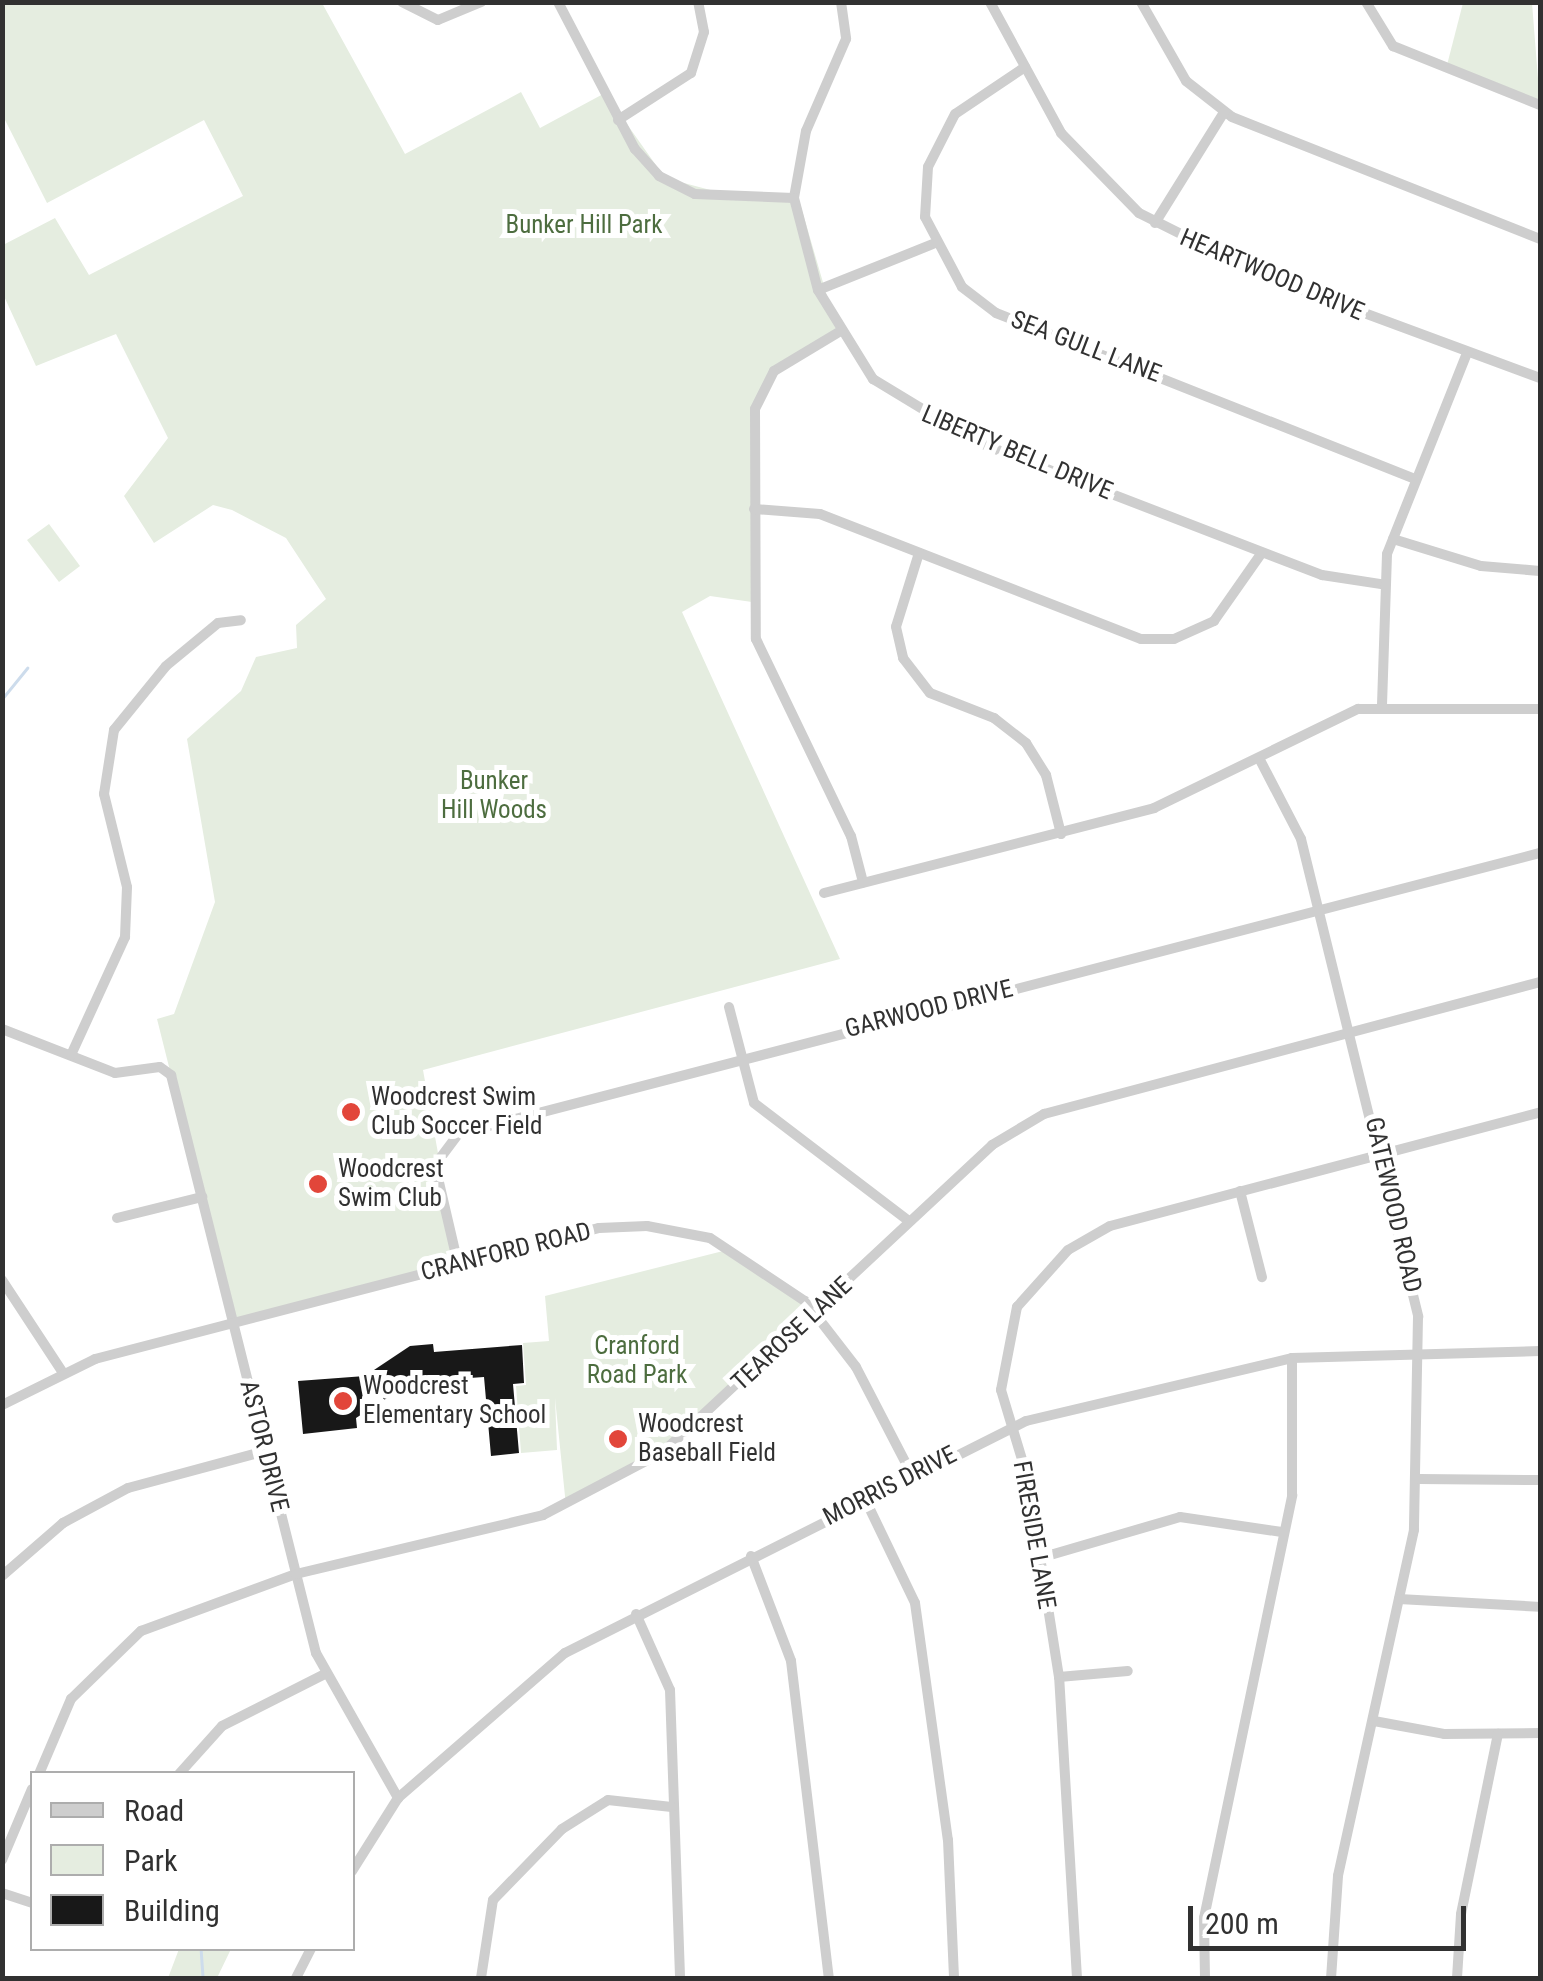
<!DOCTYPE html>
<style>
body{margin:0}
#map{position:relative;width:1543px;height:1981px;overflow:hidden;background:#fff;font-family:"Roboto Condensed",sans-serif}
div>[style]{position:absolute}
.green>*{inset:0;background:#e5ede0}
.stream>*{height:2.5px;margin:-1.25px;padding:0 1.25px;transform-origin:1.25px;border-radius:1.25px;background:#cddcec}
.building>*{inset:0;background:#181818}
.minor>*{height:10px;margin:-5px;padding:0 5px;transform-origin:5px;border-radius:5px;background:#cecece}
.dots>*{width:28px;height:28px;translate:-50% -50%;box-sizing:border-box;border:5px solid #fff;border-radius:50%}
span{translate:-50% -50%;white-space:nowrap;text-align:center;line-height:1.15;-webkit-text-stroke:10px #fff;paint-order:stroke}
.park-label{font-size:25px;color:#4d6d3f}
.street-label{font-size:25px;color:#313131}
.poi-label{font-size:25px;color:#313131}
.left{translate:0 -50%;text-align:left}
.frame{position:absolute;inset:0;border:5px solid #313131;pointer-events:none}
.legend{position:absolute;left:30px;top:1771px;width:325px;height:180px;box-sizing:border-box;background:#fff;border:2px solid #adadad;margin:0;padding:12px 18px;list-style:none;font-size:30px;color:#313131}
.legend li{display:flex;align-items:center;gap:20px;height:50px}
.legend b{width:50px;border:2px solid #adadad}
.scale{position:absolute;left:1188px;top:1906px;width:278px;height:45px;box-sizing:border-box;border:5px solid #313131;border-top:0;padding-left:12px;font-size:30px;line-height:35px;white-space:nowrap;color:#313131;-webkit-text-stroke:8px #fff;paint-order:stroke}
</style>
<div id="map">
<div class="green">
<div style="clip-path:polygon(2px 3px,322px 3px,405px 154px,521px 92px,540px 128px,605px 93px,665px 178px,752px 201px,797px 193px,838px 334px,777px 374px,755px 409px,759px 603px,710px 596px,682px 612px,840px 959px,423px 1070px,458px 1264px,233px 1322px,157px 1019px,174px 1014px,215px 902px,187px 739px,241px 691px,256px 657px,297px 648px,296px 625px,326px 599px,286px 538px,232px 510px,213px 505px,154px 543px,124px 496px,168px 438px,116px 334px,36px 366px,3px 294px,3px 245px,55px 218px,89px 275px,243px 196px,204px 120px,47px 203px,3px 116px)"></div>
<div style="clip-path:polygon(1463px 3px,1532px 3px,1540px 104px,1447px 65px)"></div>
<div style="clip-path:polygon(49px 524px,80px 566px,59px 582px,27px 540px)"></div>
<div style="clip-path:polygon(731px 1249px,815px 1313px,663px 1452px,566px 1506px,555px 1398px,557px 1450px,521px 1453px,516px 1386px,526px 1385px,523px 1343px,549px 1341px,545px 1296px)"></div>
<div style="clip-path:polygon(179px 1949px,179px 1948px,231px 1949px,217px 1978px,168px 1978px)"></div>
</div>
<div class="stream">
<div style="left:2px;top:699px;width:40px;rotate:-51deg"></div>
<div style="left:201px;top:1948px;width:30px;rotate:86deg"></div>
</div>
<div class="building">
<div style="clip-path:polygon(433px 1344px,434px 1352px,522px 1345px,524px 1383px,513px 1384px,519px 1453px,491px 1456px,484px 1377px,412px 1382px,356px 1418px,357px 1428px,303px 1434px,298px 1381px,365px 1376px,410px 1346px)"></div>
</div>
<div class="minor">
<div style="left:402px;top:2px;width:40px;rotate:26.6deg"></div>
<div style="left:438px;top:20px;width:47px;rotate:-22.7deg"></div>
<div style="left:558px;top:2px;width:166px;rotate:62.4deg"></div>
<div style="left:635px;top:149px;width:36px;rotate:48deg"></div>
<div style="left:659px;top:176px;width:40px;rotate:26.6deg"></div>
<div style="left:695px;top:194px;width:99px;rotate:2.3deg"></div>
<div style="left:841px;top:2px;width:37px;rotate:82deg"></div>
<div style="left:846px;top:39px;width:100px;rotate:113.5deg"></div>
<div style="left:806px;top:131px;width:68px;rotate:100.2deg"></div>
<div style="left:794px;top:198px;width:95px;rotate:75.4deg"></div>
<div style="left:818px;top:290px;width:105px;rotate:58.3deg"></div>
<div style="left:873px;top:379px;width:122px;rotate:31.2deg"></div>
<div style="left:977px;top:442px;width:370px;rotate:21.1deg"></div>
<div style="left:1322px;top:575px;width:60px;rotate:8.7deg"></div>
<div style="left:990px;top:2px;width:149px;rotate:61.5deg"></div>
<div style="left:1061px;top:133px;width:112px;rotate:45.7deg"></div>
<div style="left:1139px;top:213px;width:143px;rotate:26.6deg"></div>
<div style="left:1267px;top:277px;width:291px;rotate:20.3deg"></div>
<div style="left:1141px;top:2px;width:91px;rotate:60.3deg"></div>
<div style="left:1186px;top:81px;width:58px;rotate:38deg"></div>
<div style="left:1232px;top:117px;width:331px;rotate:21.6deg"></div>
<div style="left:1366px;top:2px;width:52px;rotate:58.5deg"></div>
<div style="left:1393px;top:46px;width:158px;rotate:21.9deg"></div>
<div style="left:1025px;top:67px;width:84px;rotate:146.1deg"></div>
<div style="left:955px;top:114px;width:59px;rotate:117deg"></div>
<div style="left:928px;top:167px;width:50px;rotate:93.4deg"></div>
<div style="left:925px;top:217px;width:79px;rotate:62.1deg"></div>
<div style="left:962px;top:287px;width:43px;rotate:37.4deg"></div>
<div style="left:996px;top:313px;width:451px;rotate:21.6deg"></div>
<div style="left:618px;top:120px;width:87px;rotate:-32.8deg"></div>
<div style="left:691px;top:73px;width:43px;rotate:-72.4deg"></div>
<div style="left:704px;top:32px;width:31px;rotate:-101deg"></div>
<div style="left:1155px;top:223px;width:131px;rotate:-58.1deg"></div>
<div style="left:818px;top:290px;width:124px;rotate:-21.8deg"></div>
<div style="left:839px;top:332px;width:76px;rotate:149deg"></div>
<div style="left:774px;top:371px;width:42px;rotate:116.6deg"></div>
<div style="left:755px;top:409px;width:230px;rotate:89.8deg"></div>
<div style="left:756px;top:639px;width:219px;rotate:64.3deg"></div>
<div style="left:851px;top:836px;width:48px;rotate:75.4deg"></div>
<div style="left:754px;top:509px;width:66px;rotate:4.3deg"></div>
<div style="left:820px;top:514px;width:344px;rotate:21.3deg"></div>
<div style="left:1141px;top:639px;width:33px"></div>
<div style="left:1174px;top:639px;width:44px;rotate:-24.2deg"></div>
<div style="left:1214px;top:621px;width:82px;rotate:-55deg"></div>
<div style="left:1393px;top:539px;width:92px;rotate:17.1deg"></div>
<div style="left:1481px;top:566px;width:59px;rotate:4.8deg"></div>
<div style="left:919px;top:553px;width:77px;rotate:107.3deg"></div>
<div style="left:896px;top:627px;width:32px;rotate:77deg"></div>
<div style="left:903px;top:658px;width:44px;rotate:52.4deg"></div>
<div style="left:930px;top:693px;width:69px;rotate:21.3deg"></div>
<div style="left:994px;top:718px;width:41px;rotate:38deg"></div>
<div style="left:1026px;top:743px;width:38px;rotate:58deg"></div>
<div style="left:1046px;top:775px;width:61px;rotate:75.7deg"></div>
<div style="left:1382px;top:705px;width:151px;rotate:-88.1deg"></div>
<div style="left:1387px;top:554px;width:216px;rotate:-68.3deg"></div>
<div style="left:1259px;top:758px;width:91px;rotate:62.6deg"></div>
<div style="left:1301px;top:839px;width:492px;rotate:76.2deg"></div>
<div style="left:1418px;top:1317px;width:213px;rotate:91.1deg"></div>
<div style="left:1414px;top:1530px;width:354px;rotate:102.4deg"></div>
<div style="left:1338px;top:1876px;width:102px;rotate:93.9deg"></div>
<div style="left:824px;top:893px;width:341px;rotate:-14.4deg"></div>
<div style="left:1154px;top:808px;width:227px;rotate:-25.9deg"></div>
<div style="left:1358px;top:709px;width:182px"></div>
<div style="left:729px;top:1007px;width:99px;rotate:75.4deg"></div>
<div style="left:754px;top:1103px;width:195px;rotate:37.3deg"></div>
<div style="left:2px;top:1029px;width:121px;rotate:21.3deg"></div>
<div style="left:115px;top:1073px;width:45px;rotate:-7.6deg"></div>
<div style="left:160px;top:1067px;width:14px;rotate:36deg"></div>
<div style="left:171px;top:1075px;width:596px;rotate:75.92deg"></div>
<div style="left:316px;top:1653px;width:167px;rotate:60.5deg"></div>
<div style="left:71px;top:1055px;width:130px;rotate:-65.4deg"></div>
<div style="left:125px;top:937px;width:50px;rotate:-87.7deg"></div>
<div style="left:127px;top:887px;width:96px;rotate:-103.9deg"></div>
<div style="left:104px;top:794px;width:65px;rotate:-81.1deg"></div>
<div style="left:114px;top:730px;width:82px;rotate:-50.9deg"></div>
<div style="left:166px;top:666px;width:67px;rotate:-39.6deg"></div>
<div style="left:218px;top:623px;width:23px;rotate:-7deg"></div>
<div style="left:1240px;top:1191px;width:89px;rotate:75.7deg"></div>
<div style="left:117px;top:1218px;width:88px;rotate:-13.9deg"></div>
<div style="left:458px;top:1264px;width:102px;rotate:-103.1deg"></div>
<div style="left:435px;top:1165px;width:39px;rotate:-53deg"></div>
<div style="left:458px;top:1134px;width:1118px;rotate:-14.56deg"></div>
<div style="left:2px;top:1280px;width:111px;rotate:56.7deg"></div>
<div style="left:2px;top:1405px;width:104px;rotate:-26.3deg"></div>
<div style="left:95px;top:1359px;width:521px;rotate:-14.57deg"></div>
<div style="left:599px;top:1228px;width:48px;rotate:-2.4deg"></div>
<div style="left:647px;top:1226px;width:64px;rotate:10.8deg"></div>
<div style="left:710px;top:1238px;width:114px;rotate:33.6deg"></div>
<div style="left:805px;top:1301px;width:83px;rotate:52.3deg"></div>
<div style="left:856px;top:1367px;width:122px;rotate:62.6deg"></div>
<div style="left:1419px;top:1479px;width:121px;rotate:0.5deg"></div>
<div style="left:865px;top:1499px;width:115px;rotate:64.3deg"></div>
<div style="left:915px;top:1603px;width:239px;rotate:82.1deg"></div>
<div style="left:948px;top:1840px;width:138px;rotate:87.5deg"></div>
<div style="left:751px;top:1556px;width:112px;rotate:69.1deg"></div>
<div style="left:791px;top:1661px;width:319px;rotate:83.2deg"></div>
<div style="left:1040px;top:1558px;width:146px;rotate:-16.3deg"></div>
<div style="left:1180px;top:1517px;width:103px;rotate:8.4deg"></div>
<div style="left:2px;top:1576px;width:81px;rotate:-41deg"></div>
<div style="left:63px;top:1523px;width:74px;rotate:-28.3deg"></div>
<div style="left:128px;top:1488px;width:142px;rotate:-15.1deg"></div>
<div style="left:1399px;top:1599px;width:141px;rotate:3.2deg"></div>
<div style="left:636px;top:1614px;width:83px;rotate:65.9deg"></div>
<div style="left:670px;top:1690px;width:288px;rotate:88deg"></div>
<div style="left:1059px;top:1677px;width:69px;rotate:-5deg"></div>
<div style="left:1374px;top:1721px;width:71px;rotate:10.5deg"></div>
<div style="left:1444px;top:1734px;width:96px;rotate:-0.6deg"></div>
<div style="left:39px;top:1774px;width:82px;rotate:-66.9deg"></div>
<div style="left:71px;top:1699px;width:98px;rotate:-44.2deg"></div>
<div style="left:141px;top:1631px;width:165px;rotate:-20.2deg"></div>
<div style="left:296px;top:1574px;width:254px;rotate:-13.4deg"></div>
<div style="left:543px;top:1515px;width:136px;rotate:-27.7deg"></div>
<div style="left:663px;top:1452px;width:450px;rotate:-43deg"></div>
<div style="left:992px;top:1145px;width:61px;rotate:-30.8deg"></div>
<div style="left:1044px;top:1114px;width:513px;rotate:-14.9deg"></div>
<div style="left:179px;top:1774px;width:64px;rotate:-48.1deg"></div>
<div style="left:222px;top:1726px;width:113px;rotate:-26.8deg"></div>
<div style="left:2px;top:1860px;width:77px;rotate:-67.1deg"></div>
<div style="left:352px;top:1871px;width:86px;rotate:-57.8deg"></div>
<div style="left:398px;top:1798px;width:221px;rotate:-41deg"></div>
<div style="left:565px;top:1653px;width:516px;rotate:-26.71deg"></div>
<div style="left:1026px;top:1421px;width:273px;rotate:-13.3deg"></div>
<div style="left:1292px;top:1358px;width:248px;rotate:-1.6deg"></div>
<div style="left:2px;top:1893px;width:32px;rotate:18deg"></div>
<div style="left:296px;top:1978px;width:34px;rotate:-63deg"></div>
<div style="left:481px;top:1978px;width:79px;rotate:-81.3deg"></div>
<div style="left:493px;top:1900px;width:99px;rotate:-45.8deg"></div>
<div style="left:562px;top:1829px;width:54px;rotate:-32.2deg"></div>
<div style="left:608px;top:1800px;width:64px;rotate:6.2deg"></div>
<div style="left:1077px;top:1978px;width:302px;rotate:-93.4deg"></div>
<div style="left:1059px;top:1677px;width:204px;rotate:-99deg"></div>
<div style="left:1027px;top:1476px;width:90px;rotate:-106.8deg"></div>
<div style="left:1001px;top:1390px;width:85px;rotate:-79.1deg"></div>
<div style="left:1017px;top:1307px;width:76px;rotate:-48.2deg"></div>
<div style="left:1068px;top:1250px;width:48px;rotate:-29.7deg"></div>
<div style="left:1110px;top:1226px;width:445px;rotate:-14.8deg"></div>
<div style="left:1205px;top:1978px;width:60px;rotate:-91deg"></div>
<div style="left:1204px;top:1918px;width:432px;rotate:-78.2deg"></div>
<div style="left:1292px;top:1495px;width:137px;rotate:-90deg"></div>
<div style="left:1457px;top:1978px;width:64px;rotate:-86.4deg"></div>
<div style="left:1461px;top:1914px;width:184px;rotate:-78.4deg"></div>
</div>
<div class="dots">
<div style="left:351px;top:1112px;background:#e2463a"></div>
<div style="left:318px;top:1184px;background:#e2463a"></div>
<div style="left:343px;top:1401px;background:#e2463a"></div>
<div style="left:618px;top:1439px;background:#e2463a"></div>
</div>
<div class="park-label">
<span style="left:584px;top:225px">Bunker Hill Park</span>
<span style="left:494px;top:796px">Bunker<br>Hill Woods</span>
<span style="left:637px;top:1361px">Cranford<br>Road Park</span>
</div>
<div class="street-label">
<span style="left:1272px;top:275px;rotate:23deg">HEARTWOOD DRIVE</span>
<span style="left:1086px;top:347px;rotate:21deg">SEA GULL LANE</span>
<span style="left:1017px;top:453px;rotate:23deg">LIBERTY BELL DRIVE</span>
<span style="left:929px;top:1009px;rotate:-14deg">GARWOOD DRIVE</span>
<span style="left:1393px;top:1205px;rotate:77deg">GATEWOOD ROAD</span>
<span style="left:506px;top:1252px;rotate:-14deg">CRANFORD ROAD</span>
<span style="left:792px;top:1334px;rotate:-43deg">TEAROSE LANE</span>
<span style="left:264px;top:1446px;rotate:76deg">ASTOR DRIVE</span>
<span style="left:890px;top:1486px;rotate:-27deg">MORRIS DRIVE</span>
<span style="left:1034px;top:1535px;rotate:80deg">FIRESIDE LANE</span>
</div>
<div class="poi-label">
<span class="left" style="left:371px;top:1112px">Woodcrest Swim<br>Club Soccer Field</span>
<span class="left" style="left:338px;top:1184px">Woodcrest<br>Swim Club</span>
<span class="left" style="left:363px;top:1401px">Woodcrest<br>Elementary School</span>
<span class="left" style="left:638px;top:1439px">Woodcrest<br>Baseball Field</span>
</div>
<div class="frame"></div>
<ul class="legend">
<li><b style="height:12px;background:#cecece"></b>Road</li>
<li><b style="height:28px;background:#e5ede0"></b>Park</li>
<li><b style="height:28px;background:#181818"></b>Building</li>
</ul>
<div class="scale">200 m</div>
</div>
